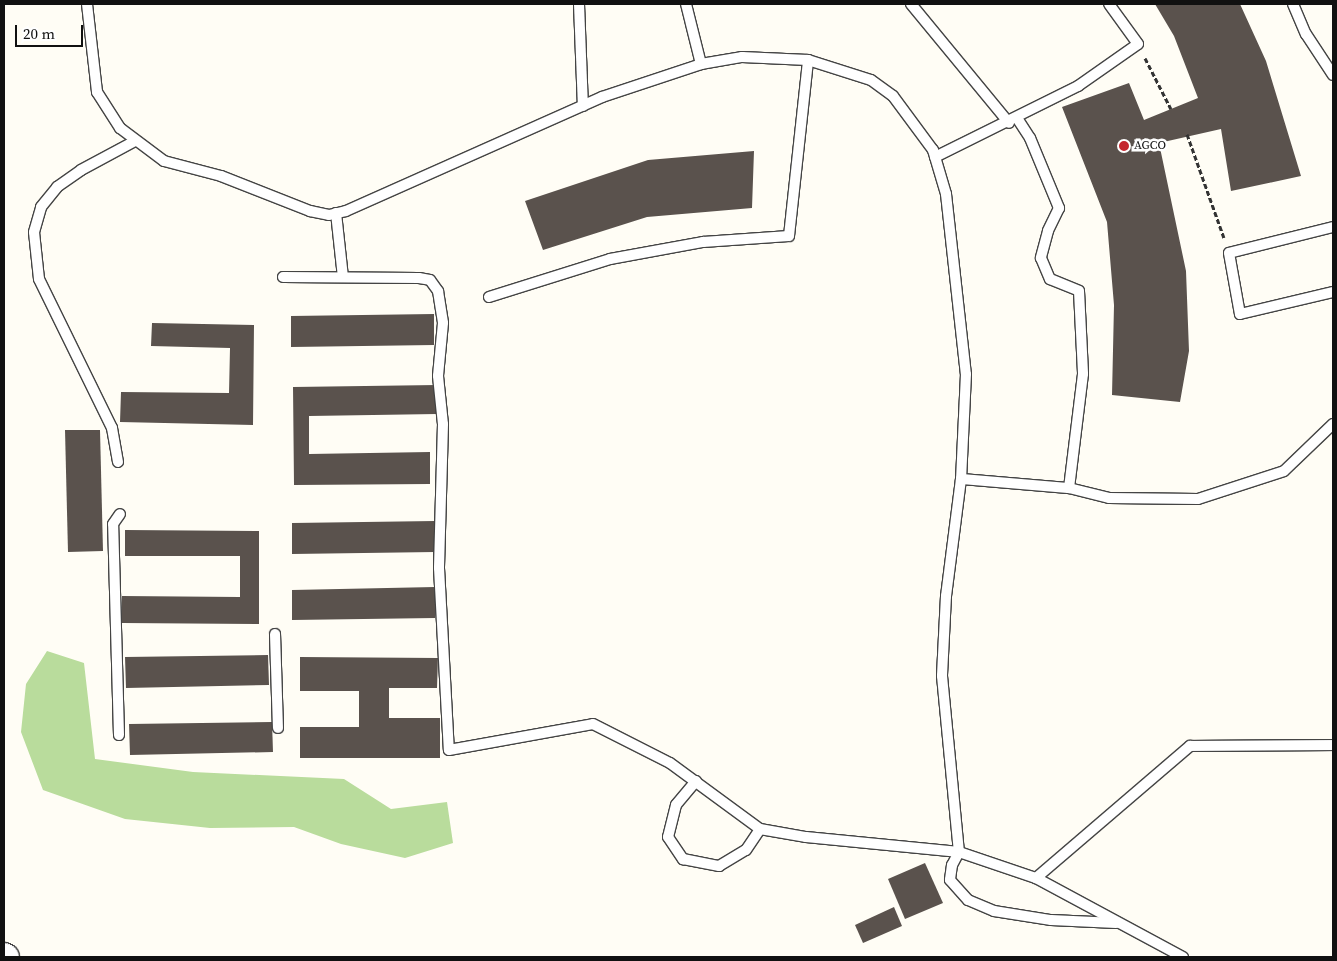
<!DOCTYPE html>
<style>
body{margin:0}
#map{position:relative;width:1337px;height:961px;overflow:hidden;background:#fffdf5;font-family:"Source Serif 4",serif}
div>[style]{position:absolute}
.forest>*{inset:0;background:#b9dc9c}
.building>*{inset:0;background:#5a524d}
.path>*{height:3px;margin-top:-1.5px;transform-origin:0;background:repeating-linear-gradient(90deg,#333 0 5px,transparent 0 7.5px)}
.roads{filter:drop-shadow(1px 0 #444) drop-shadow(-1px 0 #444) drop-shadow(0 1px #444) drop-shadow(0 -1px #444)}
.service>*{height:10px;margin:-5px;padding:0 5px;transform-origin:5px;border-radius:5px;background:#fff}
.tertiary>*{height:26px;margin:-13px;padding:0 13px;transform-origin:13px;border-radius:13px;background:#fff}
.dots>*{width:14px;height:14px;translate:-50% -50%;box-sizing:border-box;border:2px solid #fff;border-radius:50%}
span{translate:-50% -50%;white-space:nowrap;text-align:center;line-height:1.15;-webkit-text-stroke:5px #fff;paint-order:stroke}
.poi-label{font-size:12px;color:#111}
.left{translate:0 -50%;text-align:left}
.frame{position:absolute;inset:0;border:5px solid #111;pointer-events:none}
.scale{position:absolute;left:15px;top:25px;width:68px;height:22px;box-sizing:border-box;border:2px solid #111;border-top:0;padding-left:6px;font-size:15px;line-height:18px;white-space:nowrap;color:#111;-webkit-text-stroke:4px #fff;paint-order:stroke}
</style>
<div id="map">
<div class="forest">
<div style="clip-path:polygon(47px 651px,84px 663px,95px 759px,193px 772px,344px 779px,391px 809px,447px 802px,453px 843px,405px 858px,341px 844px,294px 827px,210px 828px,125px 819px,43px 790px,21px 732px,26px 684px)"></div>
</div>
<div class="building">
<div style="clip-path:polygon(1155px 4px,1240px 4px,1266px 61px,1301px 176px,1231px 191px,1221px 129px,1159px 143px,1186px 271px,1189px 351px,1180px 402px,1112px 395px,1114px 305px,1107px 222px,1062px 107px,1129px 83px,1144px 120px,1198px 98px,1174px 36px)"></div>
<div style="clip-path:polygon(754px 151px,752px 208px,647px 217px,543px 250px,525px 201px,648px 160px)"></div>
<div style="clip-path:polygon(434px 314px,434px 345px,291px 347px,291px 316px)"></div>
<div style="clip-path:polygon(152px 323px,254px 325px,253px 425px,120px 422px,121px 392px,229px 393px,230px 348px,151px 346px)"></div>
<div style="clip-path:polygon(437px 385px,437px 414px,309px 416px,309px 454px,430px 452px,430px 484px,294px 485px,293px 387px)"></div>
<div style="clip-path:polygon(65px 430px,100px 430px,103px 551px,68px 552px)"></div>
<div style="clip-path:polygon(435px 521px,435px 552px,292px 554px,292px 523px)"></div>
<div style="clip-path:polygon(125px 530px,259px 531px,259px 624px,122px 623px,122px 596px,240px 597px,240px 556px,125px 556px)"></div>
<div style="clip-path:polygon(435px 587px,435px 618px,292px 620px,292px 590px)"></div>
<div style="clip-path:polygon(268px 655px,269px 685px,126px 688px,125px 657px)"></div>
<div style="clip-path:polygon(300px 657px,438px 658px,437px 688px,389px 688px,389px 718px,440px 718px,440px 758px,300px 758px,300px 727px,359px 727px,359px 691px,300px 691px)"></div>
<div style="clip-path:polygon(272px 722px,273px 752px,130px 755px,129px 724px)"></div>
<div style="clip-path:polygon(925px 863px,943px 903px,905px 919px,888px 879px)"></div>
<div style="clip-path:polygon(894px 907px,902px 926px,863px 943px,855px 925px)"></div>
</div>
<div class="path">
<div style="left:1145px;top:58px;width:57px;rotate:63deg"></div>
<div style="left:1187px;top:134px;width:110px;rotate:70.4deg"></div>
</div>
<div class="roads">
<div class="service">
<div style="left:87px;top:4px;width:89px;rotate:83.5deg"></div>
<div style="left:97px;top:92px;width:43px;rotate:57.4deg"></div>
<div style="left:120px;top:128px;width:55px;rotate:36.9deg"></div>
<div style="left:164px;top:161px;width:59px;rotate:14.7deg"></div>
<div style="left:221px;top:176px;width:96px;rotate:21.5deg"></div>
<div style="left:310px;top:211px;width:19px;rotate:12deg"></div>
<div style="left:329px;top:215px;width:17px;rotate:-13deg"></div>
<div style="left:346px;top:211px;width:280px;rotate:-24deg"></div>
<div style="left:602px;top:97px;width:104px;rotate:-18.4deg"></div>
<div style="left:701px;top:64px;width:42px;rotate:-9.7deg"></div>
<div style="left:742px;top:57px;width:66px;rotate:2.6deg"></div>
<div style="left:808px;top:60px;width:66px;rotate:17.6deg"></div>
<div style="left:871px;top:80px;width:27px;rotate:36deg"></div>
<div style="left:893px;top:96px;width:67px;rotate:53.5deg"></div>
<div style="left:933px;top:150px;width:46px;rotate:73.5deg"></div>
<div style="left:946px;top:194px;width:181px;rotate:83.7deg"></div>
<div style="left:966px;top:374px;width:105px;rotate:92.7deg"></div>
<div style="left:961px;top:479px;width:118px;rotate:97.3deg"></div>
<div style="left:946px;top:596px;width:80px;rotate:92.9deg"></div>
<div style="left:942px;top:676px;width:177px;rotate:84.5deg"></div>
<div style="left:959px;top:852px;width:81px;rotate:18.7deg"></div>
<div style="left:1036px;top:878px;width:167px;rotate:28.3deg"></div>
<div style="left:579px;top:4px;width:102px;rotate:87.8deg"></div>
<div style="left:686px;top:4px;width:62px;rotate:76deg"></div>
<div style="left:911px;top:4px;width:154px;rotate:50.5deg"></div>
<div style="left:1293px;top:4px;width:33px;rotate:67deg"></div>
<div style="left:1306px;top:34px;width:49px;rotate:56.6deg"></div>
<div style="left:1017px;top:118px;width:24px;rotate:57deg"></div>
<div style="left:1030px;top:138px;width:76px;rotate:67.5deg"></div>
<div style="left:1059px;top:208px;width:25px;rotate:116deg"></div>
<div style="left:1048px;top:231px;width:28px;rotate:105deg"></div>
<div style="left:1041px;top:258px;width:23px;rotate:67deg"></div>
<div style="left:1050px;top:279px;width:31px;rotate:22deg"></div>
<div style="left:1079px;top:291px;width:83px;rotate:87.2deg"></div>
<div style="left:1083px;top:374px;width:115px;rotate:97deg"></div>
<div style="left:1069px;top:488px;width:41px;rotate:14deg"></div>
<div style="left:1109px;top:498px;width:89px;rotate:0.6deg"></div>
<div style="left:1198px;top:499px;width:90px;rotate:-18deg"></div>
<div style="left:1284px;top:471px;width:68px;rotate:-43.8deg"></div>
<div style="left:935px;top:157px;width:160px;rotate:-26.4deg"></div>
<div style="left:1078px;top:86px;width:73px;rotate:-35deg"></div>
<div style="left:1138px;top:44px;width:49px;rotate:-125.9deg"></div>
<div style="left:336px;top:213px;width:64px;rotate:83.8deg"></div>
<div style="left:1333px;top:227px;width:107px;rotate:166deg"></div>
<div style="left:1229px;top:253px;width:62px;rotate:79.8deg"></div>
<div style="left:1240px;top:314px;width:96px;rotate:-13.3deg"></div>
<div style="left:283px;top:277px;width:136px;rotate:0.4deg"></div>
<div style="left:419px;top:278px;width:11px;rotate:10deg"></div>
<div style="left:430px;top:280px;width:14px;rotate:54deg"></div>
<div style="left:438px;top:291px;width:32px;rotate:81deg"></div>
<div style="left:443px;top:323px;width:53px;rotate:95.4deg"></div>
<div style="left:438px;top:376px;width:48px;rotate:84.1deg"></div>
<div style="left:443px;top:424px;width:144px;rotate:91.6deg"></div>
<div style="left:439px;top:568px;width:182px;rotate:86.9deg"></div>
<div style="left:449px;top:750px;width:146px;rotate:-10.2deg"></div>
<div style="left:593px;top:724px;width:86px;rotate:26.9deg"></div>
<div style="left:670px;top:763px;width:112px;rotate:36.3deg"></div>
<div style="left:760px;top:829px;width:47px;rotate:9.9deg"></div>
<div style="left:806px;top:837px;width:154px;rotate:5.6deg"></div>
<div style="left:959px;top:852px;width:15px;rotate:118deg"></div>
<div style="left:952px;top:865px;width:15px;rotate:98deg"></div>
<div style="left:950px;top:880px;width:27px;rotate:48deg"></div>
<div style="left:968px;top:900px;width:28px;rotate:23deg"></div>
<div style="left:994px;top:911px;width:58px;rotate:9deg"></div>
<div style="left:1051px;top:920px;width:65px;rotate:2.6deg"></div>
<div style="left:489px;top:297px;width:127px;rotate:-17.4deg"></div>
<div style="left:610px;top:259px;width:95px;rotate:-10.4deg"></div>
<div style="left:703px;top:242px;width:86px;rotate:-4deg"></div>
<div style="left:789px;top:236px;width:177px;rotate:-83.8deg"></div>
<div style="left:118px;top:462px;width:35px;rotate:-100deg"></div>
<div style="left:112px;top:428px;width:166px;rotate:-116.1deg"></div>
<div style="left:39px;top:279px;width:47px;rotate:-96.1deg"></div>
<div style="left:34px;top:232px;width:26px;rotate:-74deg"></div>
<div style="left:41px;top:207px;width:26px;rotate:-51deg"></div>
<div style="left:57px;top:187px;width:29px;rotate:-35deg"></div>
<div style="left:81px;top:170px;width:61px;rotate:-28.2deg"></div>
<div style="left:961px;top:479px;width:108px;rotate:4.8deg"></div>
<div style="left:275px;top:634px;width:94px;rotate:88.2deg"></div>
<div style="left:119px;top:735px;width:211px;rotate:-91.6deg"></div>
<div style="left:113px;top:524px;width:12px;rotate:-55deg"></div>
<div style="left:696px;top:781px;width:31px;rotate:130deg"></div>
<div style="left:676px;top:805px;width:33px;rotate:104deg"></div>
<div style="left:668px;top:837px;width:27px;rotate:56deg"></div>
<div style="left:683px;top:859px;width:37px;rotate:11deg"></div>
<div style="left:719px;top:866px;width:31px;rotate:-31deg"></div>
<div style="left:746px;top:850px;width:25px;rotate:-56deg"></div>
<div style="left:1036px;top:878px;width:203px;rotate:-40.6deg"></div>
<div style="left:1190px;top:746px;width:143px;rotate:-0.4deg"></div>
</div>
<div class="tertiary">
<div style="left:4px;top:956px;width:2px;rotate:27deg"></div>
</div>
</div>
<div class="dots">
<div style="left:1124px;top:146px;background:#c4262e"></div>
</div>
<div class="poi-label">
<span class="left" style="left:1134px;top:146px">AGCO</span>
</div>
<div class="frame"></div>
<div class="scale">20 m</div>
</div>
